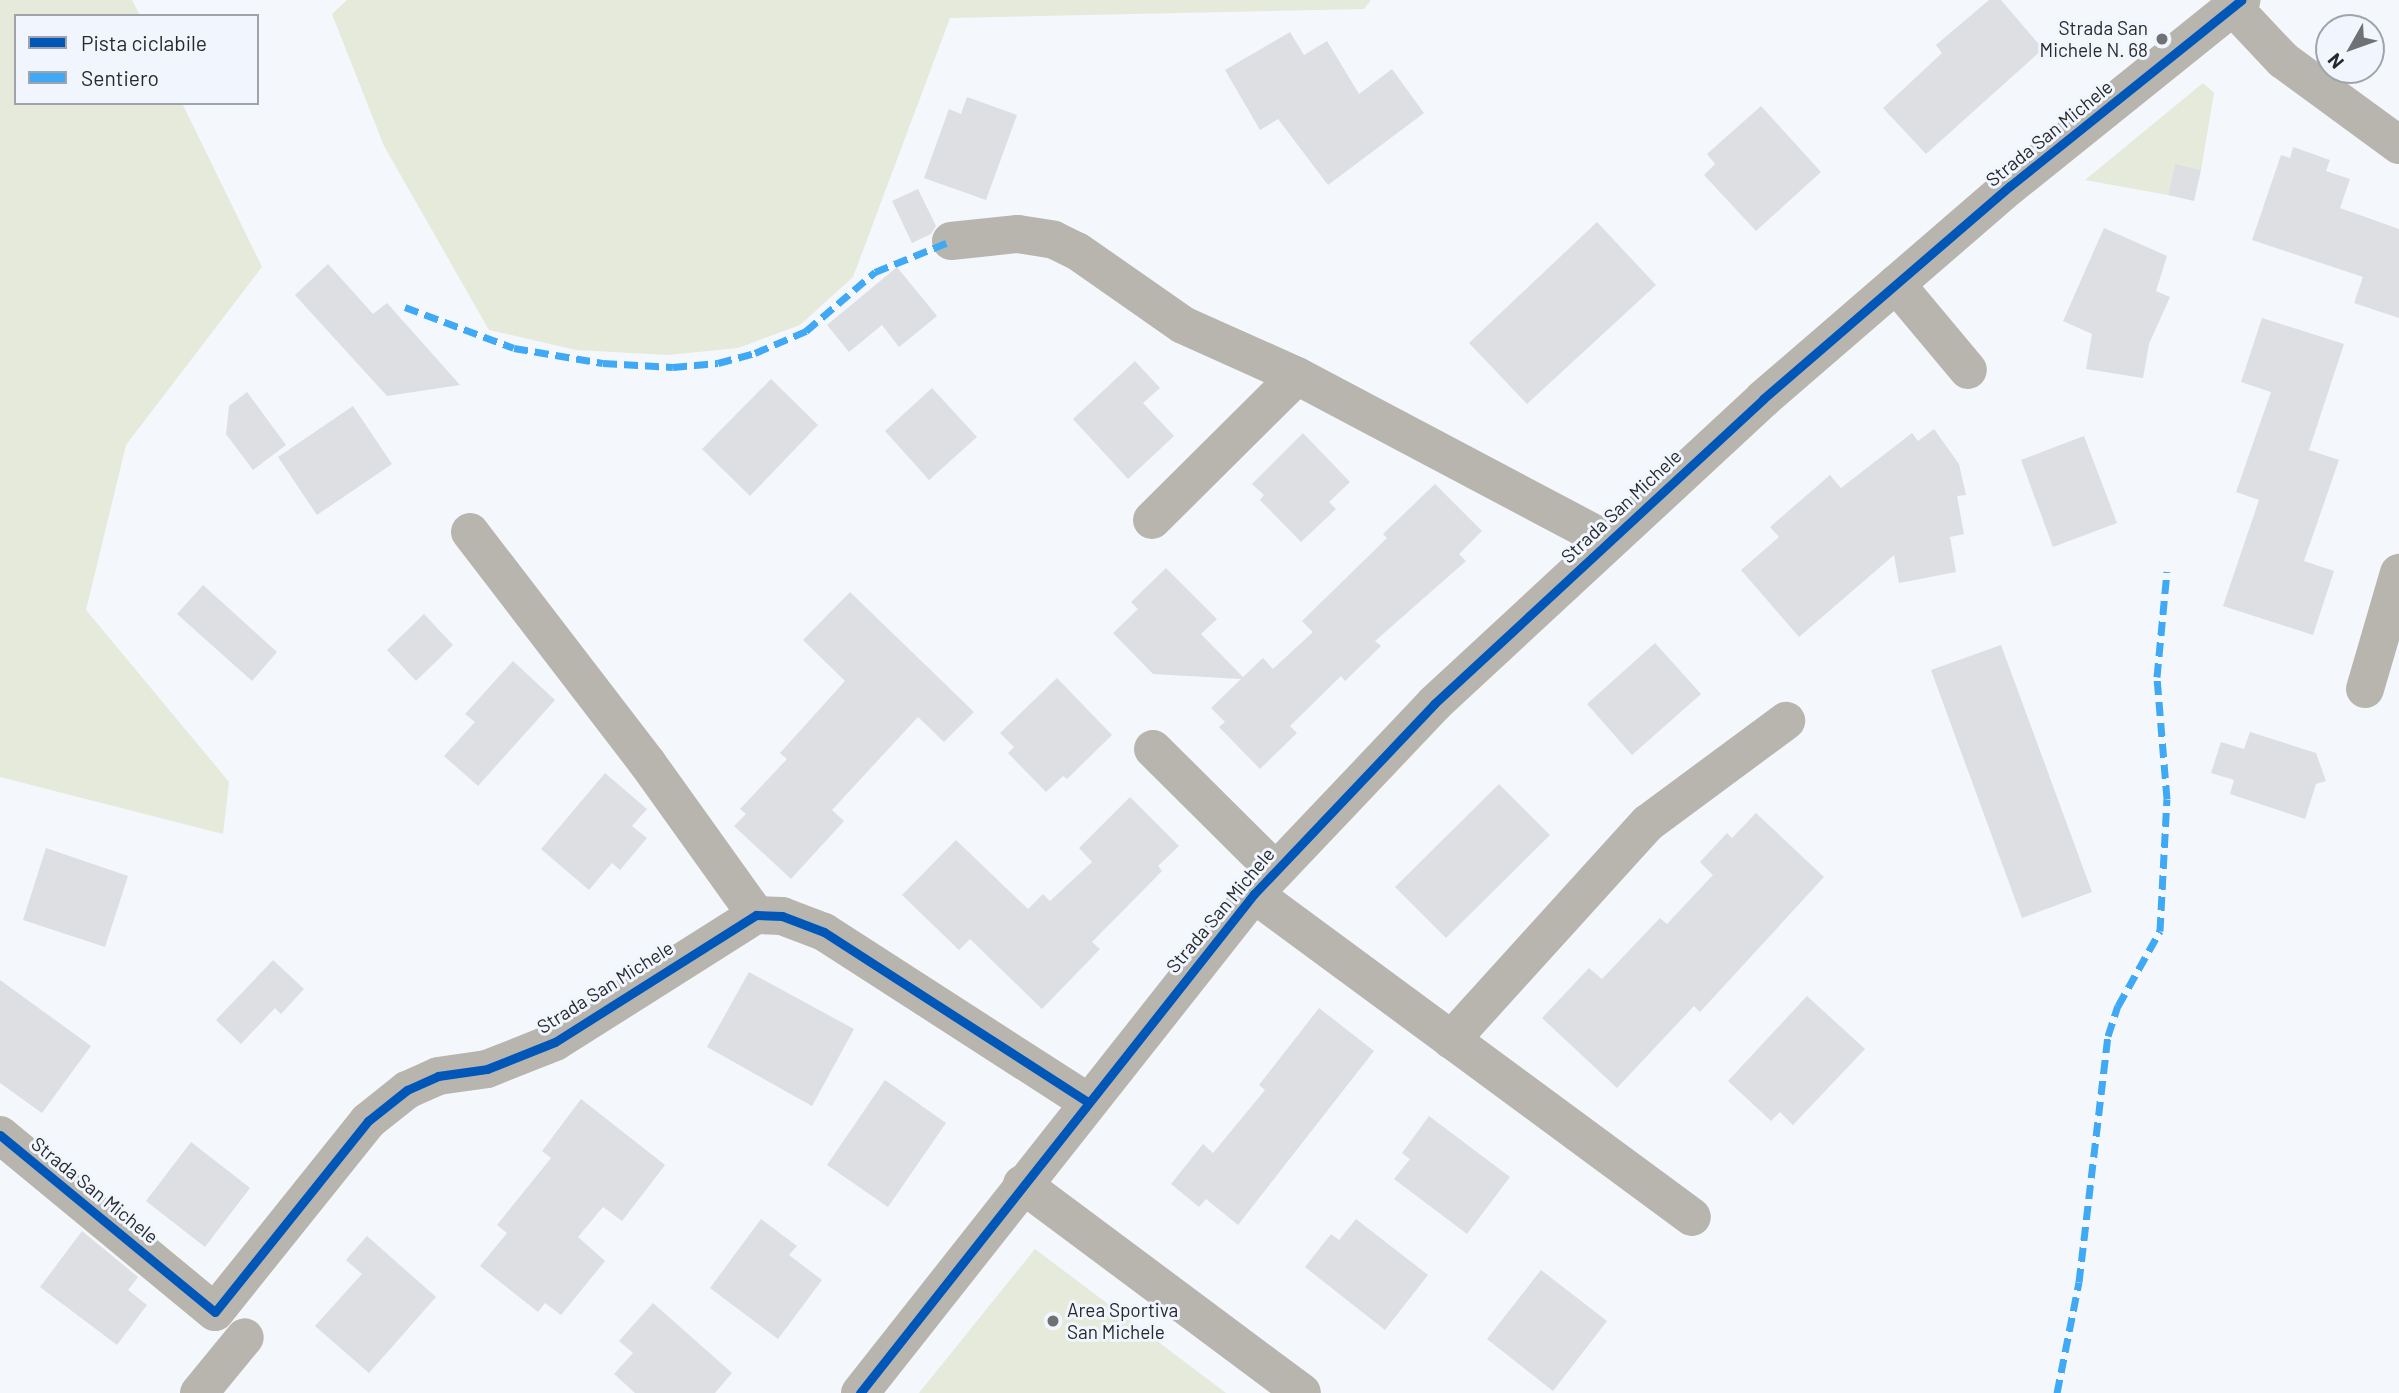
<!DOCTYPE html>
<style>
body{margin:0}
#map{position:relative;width:2399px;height:1393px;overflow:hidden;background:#f4f7fb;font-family:Barlow,sans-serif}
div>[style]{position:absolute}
.green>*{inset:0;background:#e5eada}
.building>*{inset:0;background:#dddfe3}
.minor>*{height:38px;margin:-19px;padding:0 19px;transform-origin:19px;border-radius:19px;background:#b8b5af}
.quiet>*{height:7px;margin-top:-3.5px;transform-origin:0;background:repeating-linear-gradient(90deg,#3fa9f5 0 14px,transparent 0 21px)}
.cycleway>*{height:9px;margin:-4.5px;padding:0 4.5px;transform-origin:4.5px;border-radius:4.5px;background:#0057b8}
.dots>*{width:19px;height:19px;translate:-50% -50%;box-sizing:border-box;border:4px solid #f1f6fe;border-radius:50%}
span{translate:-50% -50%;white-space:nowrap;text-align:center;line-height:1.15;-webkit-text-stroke:6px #f1f6fe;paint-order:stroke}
.poi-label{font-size:19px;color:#27292d}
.right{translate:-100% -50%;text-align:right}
.left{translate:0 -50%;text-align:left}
.street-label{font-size:19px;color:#27292d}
.legend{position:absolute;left:14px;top:14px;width:245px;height:91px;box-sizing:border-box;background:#f1f6fe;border:2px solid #a0a4aa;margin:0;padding:9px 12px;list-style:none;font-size:21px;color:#27292d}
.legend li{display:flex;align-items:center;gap:14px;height:35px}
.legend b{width:35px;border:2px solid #a0a4aa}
.north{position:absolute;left:2315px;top:14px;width:70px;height:70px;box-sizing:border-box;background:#f1f6fe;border:2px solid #a0a4aa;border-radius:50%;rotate:230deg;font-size:19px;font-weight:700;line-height:28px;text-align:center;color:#27292d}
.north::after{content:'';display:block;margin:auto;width:24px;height:32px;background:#6f7175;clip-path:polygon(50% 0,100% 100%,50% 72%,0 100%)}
</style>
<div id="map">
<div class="green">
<div style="clip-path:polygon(0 0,132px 0,140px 16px,16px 16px,16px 103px,182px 103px,262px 267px,126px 445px,86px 610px,229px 782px,223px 834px,0 777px)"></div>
<div style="clip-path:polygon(347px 0,1371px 0,1364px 9px,950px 18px,853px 277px,800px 325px,738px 348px,668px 355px,576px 350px,489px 330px,384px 146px,332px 14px)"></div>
<div style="clip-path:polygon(2203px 83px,2214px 93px,2201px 170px,2175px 165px,2168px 195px,2085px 180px)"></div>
<div style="clip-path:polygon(1035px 1249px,1226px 1393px,919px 1393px)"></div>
</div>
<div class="building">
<div style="clip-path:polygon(1989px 0,2001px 0,2043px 49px,1926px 154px,1883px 108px,1942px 53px,1936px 45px)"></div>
<div style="clip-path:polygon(1290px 32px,1304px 55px,1327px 41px,1359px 94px,1392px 69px,1424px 113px,1328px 185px,1278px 119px,1260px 130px,1225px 70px)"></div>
<div style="clip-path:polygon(967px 97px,1017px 115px,986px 200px,924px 178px,949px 109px,961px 114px)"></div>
<div style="clip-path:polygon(1761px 106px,1821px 172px,1756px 231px,1704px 175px,1715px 164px,1707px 154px)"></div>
<div style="clip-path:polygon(2293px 147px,2330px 160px,2326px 171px,2350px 179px,2340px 208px,2399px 229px,2399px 318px,2354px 303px,2363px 277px,2252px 240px,2281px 155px,2290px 158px)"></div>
<div style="clip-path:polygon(2175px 164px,2201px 170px,2194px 201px,2168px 195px)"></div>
<div style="clip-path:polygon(918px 189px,936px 226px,931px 234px,912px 243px,892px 201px)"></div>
<div style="clip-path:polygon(1597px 222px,1656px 285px,1527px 404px,1469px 343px)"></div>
<div style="clip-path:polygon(2104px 228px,2167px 256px,2156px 291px,2170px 297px,2149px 344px,2143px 378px,2086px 369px,2092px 334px,2063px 321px)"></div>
<div style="clip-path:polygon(328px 264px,373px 314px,387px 303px,460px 385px,387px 396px,295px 295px)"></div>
<div style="clip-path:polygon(897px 267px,937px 316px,899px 347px,882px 325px,849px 352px,827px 325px)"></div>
<div style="clip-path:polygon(2262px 318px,2344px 344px,2309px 450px,2339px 460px,2304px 561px,2334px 571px,2313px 635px,2223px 606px,2259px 500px,2236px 492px,2271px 392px,2241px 382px)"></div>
<div style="clip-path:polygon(1135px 361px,1160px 388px,1143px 403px,1174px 436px,1128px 479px,1073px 419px)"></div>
<div style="clip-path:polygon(771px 379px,818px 425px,750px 496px,702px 449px)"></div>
<div style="clip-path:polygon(932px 388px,977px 437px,929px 480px,885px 431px)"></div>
<div style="clip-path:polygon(247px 392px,286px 445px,253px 470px,226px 434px,229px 406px)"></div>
<div style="clip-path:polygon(353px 406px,392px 464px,317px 515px,278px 457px)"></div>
<div style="clip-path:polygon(1934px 429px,1959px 464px,1966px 495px,1957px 496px,1964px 534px,1950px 537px,1956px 572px,1899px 583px,1894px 555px,1799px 637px,1741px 570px,1779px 537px,1770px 527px,1830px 475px,1841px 488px,1912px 433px,1918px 441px)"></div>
<div style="clip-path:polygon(1303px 433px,1350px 482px,1329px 502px,1336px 509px,1301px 542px,1260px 500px,1264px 495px,1252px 484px)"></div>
<div style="clip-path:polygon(2084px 436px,2117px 523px,2053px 547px,2021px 460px)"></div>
<div style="clip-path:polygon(1435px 484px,1482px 531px,1459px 554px,1466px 561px,1375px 641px,1381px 646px,1345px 681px,1341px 676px,1290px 726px,1297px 733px,1260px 769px,1219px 727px,1225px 722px,1211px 708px,1241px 679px,1153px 674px,1113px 633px,1138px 609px,1131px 602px,1166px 568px,1217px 619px,1201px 634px,1243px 677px,1263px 658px,1273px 669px,1313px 632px,1302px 621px,1387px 538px,1383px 534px)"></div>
<div style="clip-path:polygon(203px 585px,277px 652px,252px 681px,177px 614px)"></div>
<div style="clip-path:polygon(850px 592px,974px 712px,944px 742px,918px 717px,832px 810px,844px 821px,791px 879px,734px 826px,746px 814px,740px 809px,787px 759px,780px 753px,845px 681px,803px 640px)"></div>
<div style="clip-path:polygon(424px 614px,453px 645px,416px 681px,387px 650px)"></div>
<div style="clip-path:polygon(1655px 643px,1701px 694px,1632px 755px,1587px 704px)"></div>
<div style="clip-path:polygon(2001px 645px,2092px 892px,2022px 918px,1931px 670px)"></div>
<div style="clip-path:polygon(513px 661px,555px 700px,478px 786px,444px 756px,475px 722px,465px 714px)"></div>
<div style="clip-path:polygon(1057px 678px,1112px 735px,1067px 779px,1063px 776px,1046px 792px,1008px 753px,1014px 747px,1000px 733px)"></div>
<div style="clip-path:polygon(2250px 732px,2316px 753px,2326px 781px,2316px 784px,2305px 819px,2230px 794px,2234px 780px,2211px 773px,2221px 742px,2244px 749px)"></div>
<div style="clip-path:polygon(605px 773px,647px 809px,632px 826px,647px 838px,620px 870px,612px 863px,589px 890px,541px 849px)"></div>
<div style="clip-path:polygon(1499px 784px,1550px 835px,1446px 938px,1395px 887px)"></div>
<div style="clip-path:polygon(1130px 797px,1179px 846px,1158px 866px,1162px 871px,1092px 942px,1100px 949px,1042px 1009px,970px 939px,959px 950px,902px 895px,956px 840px,1028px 909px,1043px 894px,1050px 901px,1092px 862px,1079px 848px)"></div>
<div style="clip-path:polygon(1756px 813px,1824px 877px,1700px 1012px,1694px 1006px,1617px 1088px,1542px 1018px,1589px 968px,1602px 979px,1660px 918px,1667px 924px,1713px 875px,1700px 862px,1727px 833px,1732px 838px)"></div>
<div style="clip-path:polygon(46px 848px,128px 876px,105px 947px,23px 920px)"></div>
<div style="clip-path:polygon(273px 960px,304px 989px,281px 1014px,275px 1008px,241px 1044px,216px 1020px)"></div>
<div style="clip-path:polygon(749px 972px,854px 1029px,812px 1106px,707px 1047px)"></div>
<div style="clip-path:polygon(0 980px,91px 1046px,42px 1113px,0 1083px)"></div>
<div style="clip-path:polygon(1807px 996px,1865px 1049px,1793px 1125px,1780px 1112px,1771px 1121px,1728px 1081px)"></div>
<div style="clip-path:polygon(1319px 1008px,1374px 1051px,1238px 1225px,1206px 1199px,1199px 1207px,1171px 1184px,1203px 1144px,1213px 1153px,1265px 1090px,1259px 1085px)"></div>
<div style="clip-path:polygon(885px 1080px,946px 1123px,888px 1207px,827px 1165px)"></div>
<div style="clip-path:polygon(581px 1099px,665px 1165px,622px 1221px,603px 1207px,578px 1237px,605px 1261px,561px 1315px,545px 1303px,538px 1312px,480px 1266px,507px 1233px,497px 1225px,551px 1158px,542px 1151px)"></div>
<div style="clip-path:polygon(1429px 1116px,1510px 1177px,1467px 1234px,1394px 1179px,1410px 1159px,1402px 1153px)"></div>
<div style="clip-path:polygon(191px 1142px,250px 1188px,205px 1247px,146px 1201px)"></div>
<div style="clip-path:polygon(761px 1219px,797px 1246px,789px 1255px,822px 1280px,778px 1339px,710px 1288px)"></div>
<div style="clip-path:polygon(1356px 1219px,1428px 1275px,1385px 1330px,1305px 1267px,1331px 1234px,1339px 1240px)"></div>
<div style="clip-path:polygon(82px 1231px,138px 1277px,128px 1290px,147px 1305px,117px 1345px,40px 1287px)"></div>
<div style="clip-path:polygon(367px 1236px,436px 1297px,369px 1373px,315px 1326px,362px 1274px,346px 1260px)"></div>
<div style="clip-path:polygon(1541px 1270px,1607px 1321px,1553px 1391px,1487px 1339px)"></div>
<div style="clip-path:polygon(653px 1303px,732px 1373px,715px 1393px,635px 1393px,614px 1374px,633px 1353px,619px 1341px)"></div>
</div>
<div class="minor">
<div style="left:2233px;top:7px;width:73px;rotate:46.7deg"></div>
<div style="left:2283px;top:60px;width:144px;rotate:36.2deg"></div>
<div style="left:951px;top:241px;width:67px;rotate:-6deg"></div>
<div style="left:1018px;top:234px;width:36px;rotate:9deg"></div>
<div style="left:1054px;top:240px;width:25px;rotate:26deg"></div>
<div style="left:1077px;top:251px;width:129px;rotate:34.9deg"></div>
<div style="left:1183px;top:325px;width:125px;rotate:24.1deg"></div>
<div style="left:1297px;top:376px;width:353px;rotate:27.9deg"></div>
<div style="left:1896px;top:284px;width:112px;rotate:50.1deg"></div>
<div style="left:1152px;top:520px;width:204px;rotate:-44.8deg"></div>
<div style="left:470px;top:532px;width:292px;rotate:52.5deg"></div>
<div style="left:648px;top:764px;width:186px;rotate:54.4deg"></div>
<div style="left:2365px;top:689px;width:121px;rotate:-73.7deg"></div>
<div style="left:1153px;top:749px;width:172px;rotate:44.8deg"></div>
<div style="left:1254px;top:894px;width:544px;rotate:36.41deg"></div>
<div style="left:1451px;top:1040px;width:293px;rotate:-47.8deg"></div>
<div style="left:1648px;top:823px;width:172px;rotate:-36.5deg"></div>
<div style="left:0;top:1135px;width:278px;rotate:39.5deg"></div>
<div style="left:215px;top:1312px;width:245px;rotate:-51.3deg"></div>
<div style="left:368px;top:1121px;width:50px;rotate:-38.5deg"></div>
<div style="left:407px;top:1090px;width:34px;rotate:-24deg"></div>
<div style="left:438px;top:1076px;width:49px;rotate:-8.1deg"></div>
<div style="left:487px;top:1069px;width:73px;rotate:-21.7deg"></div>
<div style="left:555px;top:1042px;width:238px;rotate:-32.3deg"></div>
<div style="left:756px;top:915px;width:26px;rotate:2deg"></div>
<div style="left:782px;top:916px;width:45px;rotate:20.9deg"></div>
<div style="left:824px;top:932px;width:312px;rotate:32.8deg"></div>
<div style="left:1022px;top:1184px;width:349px;rotate:36.7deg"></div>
<div style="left:199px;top:1393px;width:72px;rotate:-50.6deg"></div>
<div style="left:860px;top:1393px;width:636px;rotate:-51.71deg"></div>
<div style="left:1254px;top:894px;width:262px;rotate:-46.5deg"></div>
<div style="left:1434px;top:704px;width:449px;rotate:-42.8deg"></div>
<div style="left:1763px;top:399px;width:326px;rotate:-40.8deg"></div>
<div style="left:2010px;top:186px;width:297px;rotate:-38.8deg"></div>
</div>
<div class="quiet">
<div style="left:405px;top:307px;width:116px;rotate:20.6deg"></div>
<div style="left:514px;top:348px;width:90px;rotate:9.6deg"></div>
<div style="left:603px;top:363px;width:70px;rotate:3.3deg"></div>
<div style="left:673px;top:367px;width:45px;rotate:-5.1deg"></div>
<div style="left:718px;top:363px;width:38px;rotate:-15deg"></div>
<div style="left:755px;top:353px;width:56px;rotate:-23.3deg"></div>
<div style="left:806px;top:331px;width:91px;rotate:-40.5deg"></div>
<div style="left:875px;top:272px;width:82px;rotate:-22.2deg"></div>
<div style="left:2057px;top:1393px;width:113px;rotate:-78.8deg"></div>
<div style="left:2079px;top:1282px;width:248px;rotate:-83.3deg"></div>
<div style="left:2108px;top:1036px;width:32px;rotate:-72deg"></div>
<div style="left:2118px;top:1006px;width:86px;rotate:-60.8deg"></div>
<div style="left:2160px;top:931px;width:132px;rotate:-87deg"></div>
<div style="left:2167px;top:799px;width:122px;rotate:-94.7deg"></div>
<div style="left:2157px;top:677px;width:106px;rotate:-84.6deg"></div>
</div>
<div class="cycleway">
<div style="left:0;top:1135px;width:278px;rotate:39.5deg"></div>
<div style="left:215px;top:1312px;width:245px;rotate:-51.3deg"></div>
<div style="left:368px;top:1121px;width:50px;rotate:-38.5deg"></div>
<div style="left:407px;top:1090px;width:34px;rotate:-24deg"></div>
<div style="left:438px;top:1076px;width:49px;rotate:-8.1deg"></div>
<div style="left:487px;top:1069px;width:73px;rotate:-21.7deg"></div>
<div style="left:555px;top:1042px;width:238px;rotate:-32.3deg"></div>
<div style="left:756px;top:915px;width:26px;rotate:2deg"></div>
<div style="left:782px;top:916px;width:45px;rotate:20.9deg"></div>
<div style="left:824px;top:932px;width:312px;rotate:32.8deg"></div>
<div style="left:860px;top:1393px;width:636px;rotate:-51.71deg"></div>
<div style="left:1254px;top:894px;width:262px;rotate:-46.5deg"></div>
<div style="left:1434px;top:704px;width:449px;rotate:-42.8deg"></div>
<div style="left:1763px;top:399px;width:326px;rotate:-40.8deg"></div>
<div style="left:2010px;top:186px;width:297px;rotate:-38.8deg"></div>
</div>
<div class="dots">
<div style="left:2162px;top:39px;background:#6f7175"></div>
<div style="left:1053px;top:1321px;background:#6f7175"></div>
</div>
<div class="poi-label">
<span class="right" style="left:2148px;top:39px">Strada San<br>Michele N. 68</span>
<span class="left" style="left:1067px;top:1321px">Area Sportiva<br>San Michele</span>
</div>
<div class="street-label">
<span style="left:2049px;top:133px;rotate:-39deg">Strada San Michele</span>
<span style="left:1621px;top:506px;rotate:-43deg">Strada San Michele</span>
<span style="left:1220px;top:910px;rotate:-50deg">Strada San Michele</span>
<span style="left:605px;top:987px;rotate:-32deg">Strada San Michele</span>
<span style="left:95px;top:1190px;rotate:39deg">Strada San Michele</span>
</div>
<ul class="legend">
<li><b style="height:9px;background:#0057b8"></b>Pista ciclabile</li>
<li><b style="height:9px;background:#3fa9f5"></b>Sentiero</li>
</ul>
<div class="north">N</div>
</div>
